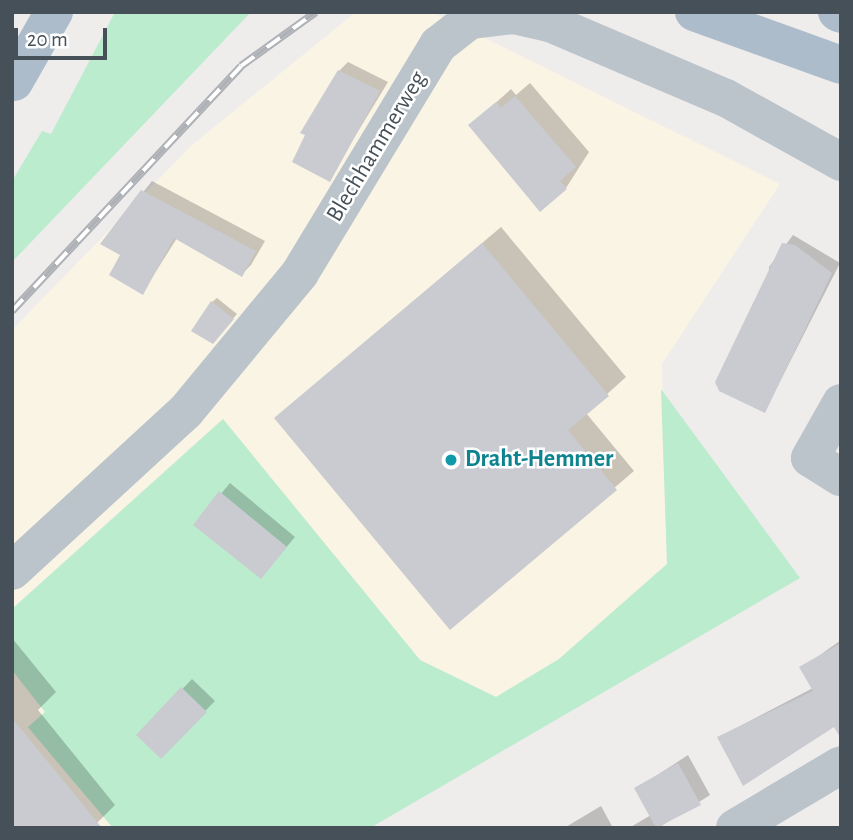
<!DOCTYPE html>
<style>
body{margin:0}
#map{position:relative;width:853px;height:840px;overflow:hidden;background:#efecec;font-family:"Alegreya Sans",sans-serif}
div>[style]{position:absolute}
.commercial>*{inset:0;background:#faf4e4}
.green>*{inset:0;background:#bbeccd}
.shadow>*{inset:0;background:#0003}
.building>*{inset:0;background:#c9cbd1}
.minor>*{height:38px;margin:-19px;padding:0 19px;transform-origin:19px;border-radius:19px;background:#bbc4cb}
.major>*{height:38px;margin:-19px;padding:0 19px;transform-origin:19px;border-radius:19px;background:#acbcca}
.rail>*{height:8px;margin-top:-4px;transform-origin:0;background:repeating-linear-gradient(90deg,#fff 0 16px,#aeb2b6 0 32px);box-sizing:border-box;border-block:2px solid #aeb2b6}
.dots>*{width:19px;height:19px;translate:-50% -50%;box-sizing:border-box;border:4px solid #fff;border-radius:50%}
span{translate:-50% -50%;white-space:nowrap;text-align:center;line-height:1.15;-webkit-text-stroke:5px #fff;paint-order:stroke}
.street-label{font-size:24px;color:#455058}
.culture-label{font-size:24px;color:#0d838f;font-weight:700}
.left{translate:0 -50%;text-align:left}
.frame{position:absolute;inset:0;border:14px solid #455058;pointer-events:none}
.scale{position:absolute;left:14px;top:28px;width:93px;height:32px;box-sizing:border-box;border:4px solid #455058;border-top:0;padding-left:9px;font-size:21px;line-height:24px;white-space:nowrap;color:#455058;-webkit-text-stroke:5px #fff;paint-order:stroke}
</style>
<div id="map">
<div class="commercial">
<div style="clip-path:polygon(356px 12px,432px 12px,780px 184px,662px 364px,667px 564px,559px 659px,496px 697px,420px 660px,223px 419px,12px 609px,12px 330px,192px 145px)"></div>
<div style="clip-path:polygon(12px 670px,45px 712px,28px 728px,113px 828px,12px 828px)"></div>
</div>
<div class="green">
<div style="clip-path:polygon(115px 12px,251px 12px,12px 262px,12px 181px,42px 131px,51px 134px)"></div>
<div style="clip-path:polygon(661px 389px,800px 578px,370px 828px,113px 828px,28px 727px,45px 712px,12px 670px,12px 609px,223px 419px,420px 660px,496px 697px,559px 659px,667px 564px)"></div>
</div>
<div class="shadow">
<div style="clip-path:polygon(348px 62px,388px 82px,329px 179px,339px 71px)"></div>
<div style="clip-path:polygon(530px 83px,589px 152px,566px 188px,471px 125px,511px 89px,516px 95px)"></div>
<div style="clip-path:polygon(152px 181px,265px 241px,251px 265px,242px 274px,177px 238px,143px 292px,123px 254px,103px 243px)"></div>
<div style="clip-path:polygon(501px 227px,626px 377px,586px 413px,634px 471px,451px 627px,276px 418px)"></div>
<div style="clip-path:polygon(793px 235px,840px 263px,765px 411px,769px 267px)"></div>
<div style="clip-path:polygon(217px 298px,237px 314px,217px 337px,212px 302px)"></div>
<div style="clip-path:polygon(230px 483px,295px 537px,261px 577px,195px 525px)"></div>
<div style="clip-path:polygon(12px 638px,56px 692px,38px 710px,115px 805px,92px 828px,12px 828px)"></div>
<div style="clip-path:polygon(841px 640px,841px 723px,719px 737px,813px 688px,802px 668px)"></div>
<div style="clip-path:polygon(192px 679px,215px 701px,161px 756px,139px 735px)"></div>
<div style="clip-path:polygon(688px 755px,710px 795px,658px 828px,629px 828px,651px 815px,636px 789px)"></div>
<div style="clip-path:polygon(601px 806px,613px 828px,564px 828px)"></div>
</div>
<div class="building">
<div style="clip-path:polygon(338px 70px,380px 91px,330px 182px,292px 162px,305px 135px,300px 133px)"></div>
<div style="clip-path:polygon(515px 96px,576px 167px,560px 181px,567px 189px,540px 212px,468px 125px,496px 102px,501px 108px)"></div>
<div style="clip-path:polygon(141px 190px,256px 251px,242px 277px,174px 238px,143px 295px,109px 275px,120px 255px,100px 244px)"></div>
<div style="clip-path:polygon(482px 243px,609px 396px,568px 430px,617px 490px,450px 630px,274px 418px)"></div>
<div style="clip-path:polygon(782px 243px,795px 245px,832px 273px,765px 413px,719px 391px,715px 382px)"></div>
<div style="clip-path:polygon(211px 301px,234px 319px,213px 344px,191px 331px)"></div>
<div style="clip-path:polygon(219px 491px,287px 547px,261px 579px,193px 525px)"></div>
<div style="clip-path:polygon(841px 643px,841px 739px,834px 727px,743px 786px,717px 737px,813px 691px,799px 667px)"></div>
<div style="clip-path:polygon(181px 687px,207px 712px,161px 759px,136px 735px)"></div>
<div style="clip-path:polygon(12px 718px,102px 828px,12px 828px)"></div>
<div style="clip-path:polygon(678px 763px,701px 805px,656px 828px,634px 788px)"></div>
</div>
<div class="minor">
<div style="left:841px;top:403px;width:63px;rotate:119.4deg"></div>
<div style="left:810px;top:458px;width:36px;rotate:32deg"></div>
<div style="left:12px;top:571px;width:236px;rotate:-42.6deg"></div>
<div style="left:186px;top:411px;width:179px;rotate:-50.4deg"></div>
<div style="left:300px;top:273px;width:267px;rotate:-58.8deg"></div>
<div style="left:438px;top:45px;width:41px;rotate:-38deg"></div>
<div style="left:470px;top:20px;width:44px;rotate:-6.5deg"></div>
<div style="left:514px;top:15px;width:37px;rotate:13deg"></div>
<div style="left:550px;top:23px;width:191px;rotate:23.1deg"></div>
<div style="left:726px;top:98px;width:132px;rotate:29.1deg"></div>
<div style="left:735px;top:828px;width:123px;rotate:-30.7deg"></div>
</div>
<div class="major">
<div style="left:694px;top:12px;width:156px;rotate:19.8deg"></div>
<div style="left:837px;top:12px;width:4px;rotate:27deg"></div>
<div style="left:14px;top:82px;width:81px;rotate:-60.3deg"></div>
</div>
<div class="rail">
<div style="left:12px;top:311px;width:335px;rotate:-46.9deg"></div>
<div style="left:241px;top:66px;width:92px;rotate:-35.8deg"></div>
</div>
<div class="dots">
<div style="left:451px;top:460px;background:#0f9aa8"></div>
</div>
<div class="street-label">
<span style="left:377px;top:147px;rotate:-59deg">Blechhammerweg</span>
</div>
<div class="culture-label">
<span class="left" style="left:465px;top:460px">Draht-Hemmer</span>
</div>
<div class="frame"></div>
<div class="scale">20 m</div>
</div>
